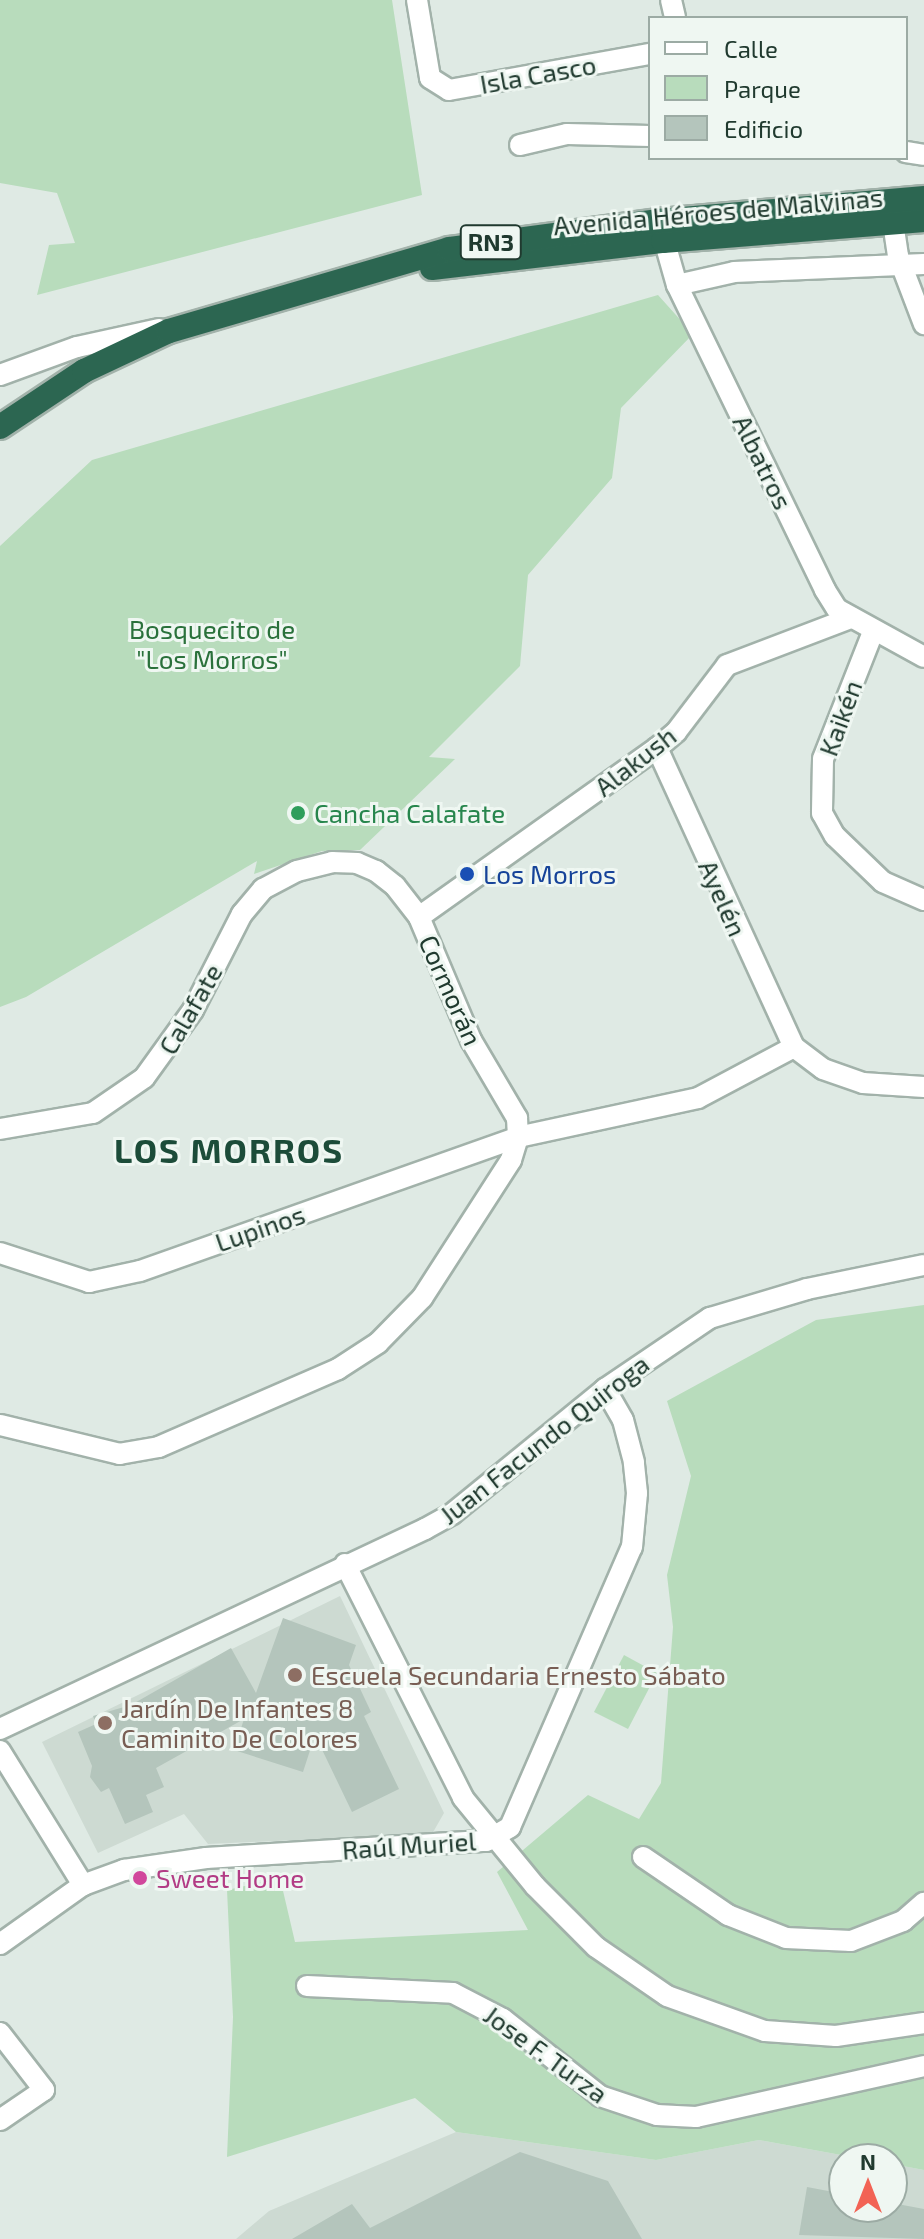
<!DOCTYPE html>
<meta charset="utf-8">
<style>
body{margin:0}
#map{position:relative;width:924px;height:2239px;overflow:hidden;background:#dfeae4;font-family:"Exo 2",sans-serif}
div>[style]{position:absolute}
.built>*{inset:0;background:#cddad2}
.green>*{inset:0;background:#b8dcbc}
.building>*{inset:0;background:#b4c5bc}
.roads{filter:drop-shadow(2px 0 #a2b2aa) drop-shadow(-2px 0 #a2b2aa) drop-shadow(0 2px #a2b2aa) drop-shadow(0 -2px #a2b2aa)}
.street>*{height:20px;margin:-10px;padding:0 10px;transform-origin:10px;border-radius:10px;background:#fff}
.highway>*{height:24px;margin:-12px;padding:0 12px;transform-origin:12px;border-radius:12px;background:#2c6651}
.dots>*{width:22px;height:22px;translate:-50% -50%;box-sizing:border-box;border:4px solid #eff7f2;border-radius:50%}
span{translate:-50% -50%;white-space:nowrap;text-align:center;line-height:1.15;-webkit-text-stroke:6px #eff7f2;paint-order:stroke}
.shield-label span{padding:2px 6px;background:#eff7f2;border:2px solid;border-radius:6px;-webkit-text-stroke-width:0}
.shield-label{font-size:24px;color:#203a2f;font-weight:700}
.street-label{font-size:26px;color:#203a2f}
.park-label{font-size:26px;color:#2a713b}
.leisure-label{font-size:26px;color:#27864d}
.left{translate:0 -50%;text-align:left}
.transit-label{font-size:26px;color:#164399}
.education-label{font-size:26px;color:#785e54}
.hotel-label{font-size:26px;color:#b23c85}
.district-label{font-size:34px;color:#1c4c39;font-weight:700;letter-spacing:2px}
.legend{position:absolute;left:648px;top:16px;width:260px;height:144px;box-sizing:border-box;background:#eff7f2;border:2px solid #9caba4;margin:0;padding:10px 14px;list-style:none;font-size:24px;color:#203a2f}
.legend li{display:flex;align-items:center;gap:16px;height:40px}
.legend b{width:40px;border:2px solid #9caba4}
.north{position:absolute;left:828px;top:2143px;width:80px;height:80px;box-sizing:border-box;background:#eff7f2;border:2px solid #9caba4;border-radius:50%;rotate:0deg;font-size:22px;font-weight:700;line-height:32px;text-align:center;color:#203a2f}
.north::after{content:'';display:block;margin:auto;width:28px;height:36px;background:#f26355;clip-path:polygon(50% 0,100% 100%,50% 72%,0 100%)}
</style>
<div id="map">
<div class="built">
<div style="clip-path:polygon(340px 1596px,444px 1813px,432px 1834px,208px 1844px,184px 1814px,98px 1853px,42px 1742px)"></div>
<div style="clip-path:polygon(456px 2132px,656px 2160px,759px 2140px,863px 2159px,844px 2159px,844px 2207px,892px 2207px,892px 2164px,924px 2170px,924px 2239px,236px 2239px,269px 2211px)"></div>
</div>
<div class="green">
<div style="clip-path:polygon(0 0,392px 0,422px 195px,37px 295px,49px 245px,75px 243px,57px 193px,0 183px)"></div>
<div style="clip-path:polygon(658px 295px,693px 334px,621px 408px,612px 478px,528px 575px,520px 666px,429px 757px,455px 759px,360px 850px,322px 851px,254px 874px,257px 861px,26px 997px,0 1007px,0 546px,92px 460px)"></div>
<div style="clip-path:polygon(924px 1305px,924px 2170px,892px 2164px,892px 2159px,863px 2159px,759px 2140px,656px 2160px,456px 2132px,415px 2098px,227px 2157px,233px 2017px,227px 1890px,280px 1878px,295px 1942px,528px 1930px,497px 1872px,588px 1795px,639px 1819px,661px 1783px,673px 1627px,667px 1575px,691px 1476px,667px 1401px,816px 1320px)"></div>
<div style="clip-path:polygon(624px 1655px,657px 1673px,628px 1729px,594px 1712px)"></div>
</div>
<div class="building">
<div style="clip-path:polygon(283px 1618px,356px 1645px,349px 1665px,371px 1712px,364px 1716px,399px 1789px,352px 1812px,315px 1735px,303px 1772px,234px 1750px,244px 1719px,156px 1768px,164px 1787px,146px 1795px,153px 1812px,125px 1824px,109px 1788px,101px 1792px,90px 1777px,92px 1766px,78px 1732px,96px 1724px,93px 1716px,131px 1705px,231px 1648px,256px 1693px)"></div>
<div style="clip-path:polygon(520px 2152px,608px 2181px,642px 2239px,292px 2239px,352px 2204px,370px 2228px)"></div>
<div style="clip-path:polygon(807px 2187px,844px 2194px,844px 2207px,892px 2207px,892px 2203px,924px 2209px,924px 2239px,799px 2235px)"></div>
</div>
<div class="roads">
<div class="street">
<div style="left:417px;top:0;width:79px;rotate:80.5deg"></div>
<div style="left:430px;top:78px;width:22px;rotate:32deg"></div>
<div style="left:449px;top:90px;width:204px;rotate:-10.2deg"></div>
<div style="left:671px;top:0;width:18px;rotate:77deg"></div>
<div style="left:520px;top:145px;width:48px;rotate:-13.2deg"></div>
<div style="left:567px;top:134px;width:83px;rotate:1.4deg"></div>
<div style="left:906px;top:152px;width:18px;rotate:9deg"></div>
<div style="left:891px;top:209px;width:48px;rotate:81.5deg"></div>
<div style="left:898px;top:256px;width:73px;rotate:69.1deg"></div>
<div style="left:661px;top:229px;width:58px;rotate:74.1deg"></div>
<div style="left:677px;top:285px;width:339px;rotate:64.1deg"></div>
<div style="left:825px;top:590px;width:22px;rotate:58deg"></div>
<div style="left:837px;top:609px;width:99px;rotate:28.9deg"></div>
<div style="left:677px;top:285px;width:58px;rotate:-12.8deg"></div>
<div style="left:734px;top:272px;width:190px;rotate:-2.4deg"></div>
<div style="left:0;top:375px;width:82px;rotate:-20deg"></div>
<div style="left:77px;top:347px;width:84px;rotate:-12.4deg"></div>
<div style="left:873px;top:632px;width:136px;rotate:111.5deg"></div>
<div style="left:823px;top:759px;width:54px;rotate:91.1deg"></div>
<div style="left:822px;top:813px;width:26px;rotate:61deg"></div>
<div style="left:835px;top:836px;width:66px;rotate:43.8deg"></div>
<div style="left:883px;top:882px;width:45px;rotate:23.7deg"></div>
<div style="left:657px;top:748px;width:329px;rotate:65.4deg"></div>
<div style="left:419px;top:917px;width:292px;rotate:-35.4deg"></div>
<div style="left:657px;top:748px;width:25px;rotate:-40deg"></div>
<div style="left:676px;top:732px;width:84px;rotate:-52.7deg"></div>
<div style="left:727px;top:665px;width:133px;rotate:-20.8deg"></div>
<div style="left:0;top:1129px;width:94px;rotate:-9.8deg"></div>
<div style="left:93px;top:1113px;width:62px;rotate:-34.5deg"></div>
<div style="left:144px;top:1078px;width:84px;rotate:-54.2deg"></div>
<div style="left:193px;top:1010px;width:108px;rotate:-63deg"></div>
<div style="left:242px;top:914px;width:33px;rotate:-50deg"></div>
<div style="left:263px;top:889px;width:38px;rotate:-28deg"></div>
<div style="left:297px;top:871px;width:36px;rotate:-14deg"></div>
<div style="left:332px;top:862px;width:25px;rotate:2deg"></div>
<div style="left:357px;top:863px;width:21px;rotate:23deg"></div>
<div style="left:376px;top:871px;width:24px;rotate:38deg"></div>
<div style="left:395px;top:886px;width:39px;rotate:52deg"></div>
<div style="left:419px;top:917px;width:134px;rotate:67.1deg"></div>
<div style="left:471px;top:1040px;width:91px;rotate:59.5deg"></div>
<div style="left:517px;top:1118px;width:19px;rotate:87deg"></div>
<div style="left:518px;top:1137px;width:24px;rotate:107deg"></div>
<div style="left:511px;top:1160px;width:164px;rotate:122.8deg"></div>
<div style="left:422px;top:1298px;width:63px;rotate:134.4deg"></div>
<div style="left:378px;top:1343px;width:48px;rotate:147deg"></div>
<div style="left:338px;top:1369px;width:195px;rotate:156.5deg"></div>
<div style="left:159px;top:1447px;width:40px;rotate:170deg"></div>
<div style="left:120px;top:1454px;width:123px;rotate:-166.4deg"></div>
<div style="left:0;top:1253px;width:94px;rotate:18deg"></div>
<div style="left:89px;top:1282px;width:52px;rotate:-12.2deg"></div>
<div style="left:140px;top:1271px;width:401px;rotate:-19.5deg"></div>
<div style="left:518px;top:1137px;width:184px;rotate:-12.2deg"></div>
<div style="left:698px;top:1098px;width:109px;rotate:-28deg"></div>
<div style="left:794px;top:1047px;width:36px;rotate:37deg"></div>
<div style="left:823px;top:1069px;width:42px;rotate:19.3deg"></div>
<div style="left:863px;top:1083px;width:61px;rotate:3.8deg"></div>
<div style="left:345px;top:1564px;width:262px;rotate:63.2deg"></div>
<div style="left:463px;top:1798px;width:114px;rotate:50.7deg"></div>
<div style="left:535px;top:1886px;width:86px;rotate:45deg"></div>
<div style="left:596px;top:1947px;width:86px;rotate:34.6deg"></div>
<div style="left:667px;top:1996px;width:104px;rotate:19.7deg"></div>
<div style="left:765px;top:2031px;width:71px;rotate:4deg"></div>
<div style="left:836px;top:2036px;width:89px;rotate:-8.4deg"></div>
<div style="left:0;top:1729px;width:470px;rotate:-25.2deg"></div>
<div style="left:425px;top:1529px;width:31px;rotate:-29deg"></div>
<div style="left:452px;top:1514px;width:198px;rotate:-39.2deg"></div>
<div style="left:605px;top:1389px;width:127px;rotate:-34.1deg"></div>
<div style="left:710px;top:1318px;width:101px;rotate:-16.6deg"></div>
<div style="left:807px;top:1289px;width:119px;rotate:-11.6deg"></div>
<div style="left:0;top:1751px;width:158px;rotate:58.2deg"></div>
<div style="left:643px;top:1857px;width:103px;rotate:34.3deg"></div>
<div style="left:728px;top:1915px;width:62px;rotate:21.6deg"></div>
<div style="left:786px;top:1938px;width:65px;rotate:2.6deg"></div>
<div style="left:851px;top:1941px;width:56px;rotate:-21deg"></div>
<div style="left:903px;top:1921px;width:28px;rotate:-41deg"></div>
<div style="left:0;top:1944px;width:102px;rotate:-35.4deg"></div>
<div style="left:83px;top:1885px;width:44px;rotate:-20.1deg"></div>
<div style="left:124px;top:1870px;width:83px;rotate:-8.3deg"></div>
<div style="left:206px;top:1858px;width:281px;rotate:-3.5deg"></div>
<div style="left:486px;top:1841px;width:28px;rotate:-30deg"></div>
<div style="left:510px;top:1827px;width:305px;rotate:-66.5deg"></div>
<div style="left:632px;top:1547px;width:54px;rotate:-84.7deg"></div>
<div style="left:637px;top:1493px;width:31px;rotate:-96deg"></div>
<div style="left:634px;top:1462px;width:43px;rotate:-104.7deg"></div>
<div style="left:623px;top:1420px;width:36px;rotate:-120deg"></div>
<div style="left:307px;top:1986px;width:146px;rotate:2.7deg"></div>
<div style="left:453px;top:1993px;width:56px;rotate:27.5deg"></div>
<div style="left:503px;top:2019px;width:124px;rotate:38.4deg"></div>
<div style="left:600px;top:2096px;width:60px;rotate:18.4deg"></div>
<div style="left:657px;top:2115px;width:39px;rotate:3deg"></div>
<div style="left:696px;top:2117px;width:234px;rotate:-12.6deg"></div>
<div style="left:0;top:2033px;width:72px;rotate:52.3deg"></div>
<div style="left:44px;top:2090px;width:53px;rotate:145.7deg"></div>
</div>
<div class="highway">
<div style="left:432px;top:268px;width:233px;rotate:-6.7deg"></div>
<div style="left:663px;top:241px;width:262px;rotate:-4.6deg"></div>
<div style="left:0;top:427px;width:101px;rotate:-33.7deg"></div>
<div style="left:84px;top:371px;width:94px;rotate:-25.2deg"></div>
<div style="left:169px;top:331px;width:292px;rotate:-16.3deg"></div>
<div style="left:449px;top:249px;width:213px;rotate:-7.6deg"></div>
<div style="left:660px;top:221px;width:265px;rotate:-5deg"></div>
</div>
</div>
<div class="dots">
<div style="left:298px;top:813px;background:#2e9e5b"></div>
<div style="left:467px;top:874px;background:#1a4fb4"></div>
<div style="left:295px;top:1675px;background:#8d6e63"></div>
<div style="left:105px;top:1723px;background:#8d6e63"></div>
<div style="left:140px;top:1878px;background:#d1479c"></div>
</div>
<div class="shield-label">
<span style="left:491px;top:242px">RN3</span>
</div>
<div class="street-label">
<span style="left:538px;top:74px;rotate:-10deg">Isla Casco</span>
<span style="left:718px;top:211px;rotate:-5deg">Avenida Héroes de Malvinas</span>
<span style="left:763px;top:462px;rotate:64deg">Albatros</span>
<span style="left:840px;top:718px;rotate:-70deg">Kaikén</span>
<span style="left:635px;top:761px;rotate:-38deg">Alakush</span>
<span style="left:723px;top:898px;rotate:66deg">Ayelén</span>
<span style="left:451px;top:990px;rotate:66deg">Cormorán</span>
<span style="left:190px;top:1009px;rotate:-60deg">Calafate</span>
<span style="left:260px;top:1228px;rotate:-19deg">Lupinos</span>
<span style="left:544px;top:1439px;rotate:-38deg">Juan Facundo Quiroga</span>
<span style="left:409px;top:1845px;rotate:-4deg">Raúl Muriel</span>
<span style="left:546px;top:2054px;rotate:36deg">Jose F. Turza</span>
</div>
<div class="park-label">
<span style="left:212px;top:644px">Bosquecito de<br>"Los Morros"</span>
</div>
<div class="leisure-label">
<span class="left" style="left:314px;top:813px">Cancha Calafate</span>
</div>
<div class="transit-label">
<span class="left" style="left:483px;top:874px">Los Morros</span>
</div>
<div class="education-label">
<span class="left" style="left:311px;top:1675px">Escuela Secundaria Ernesto Sábato</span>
<span class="left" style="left:121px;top:1723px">Jardín De Infantes 8<br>Caminito De Colores</span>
</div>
<div class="hotel-label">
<span class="left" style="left:156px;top:1878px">Sweet Home</span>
</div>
<div class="district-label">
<span style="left:229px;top:1150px">LOS MORROS</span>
</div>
<ul class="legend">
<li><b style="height:10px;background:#fff"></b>Calle</li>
<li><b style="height:22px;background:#b8dcbc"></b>Parque</li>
<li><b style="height:22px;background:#b4c5bc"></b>Edificio</li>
</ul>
<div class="north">N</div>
</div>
